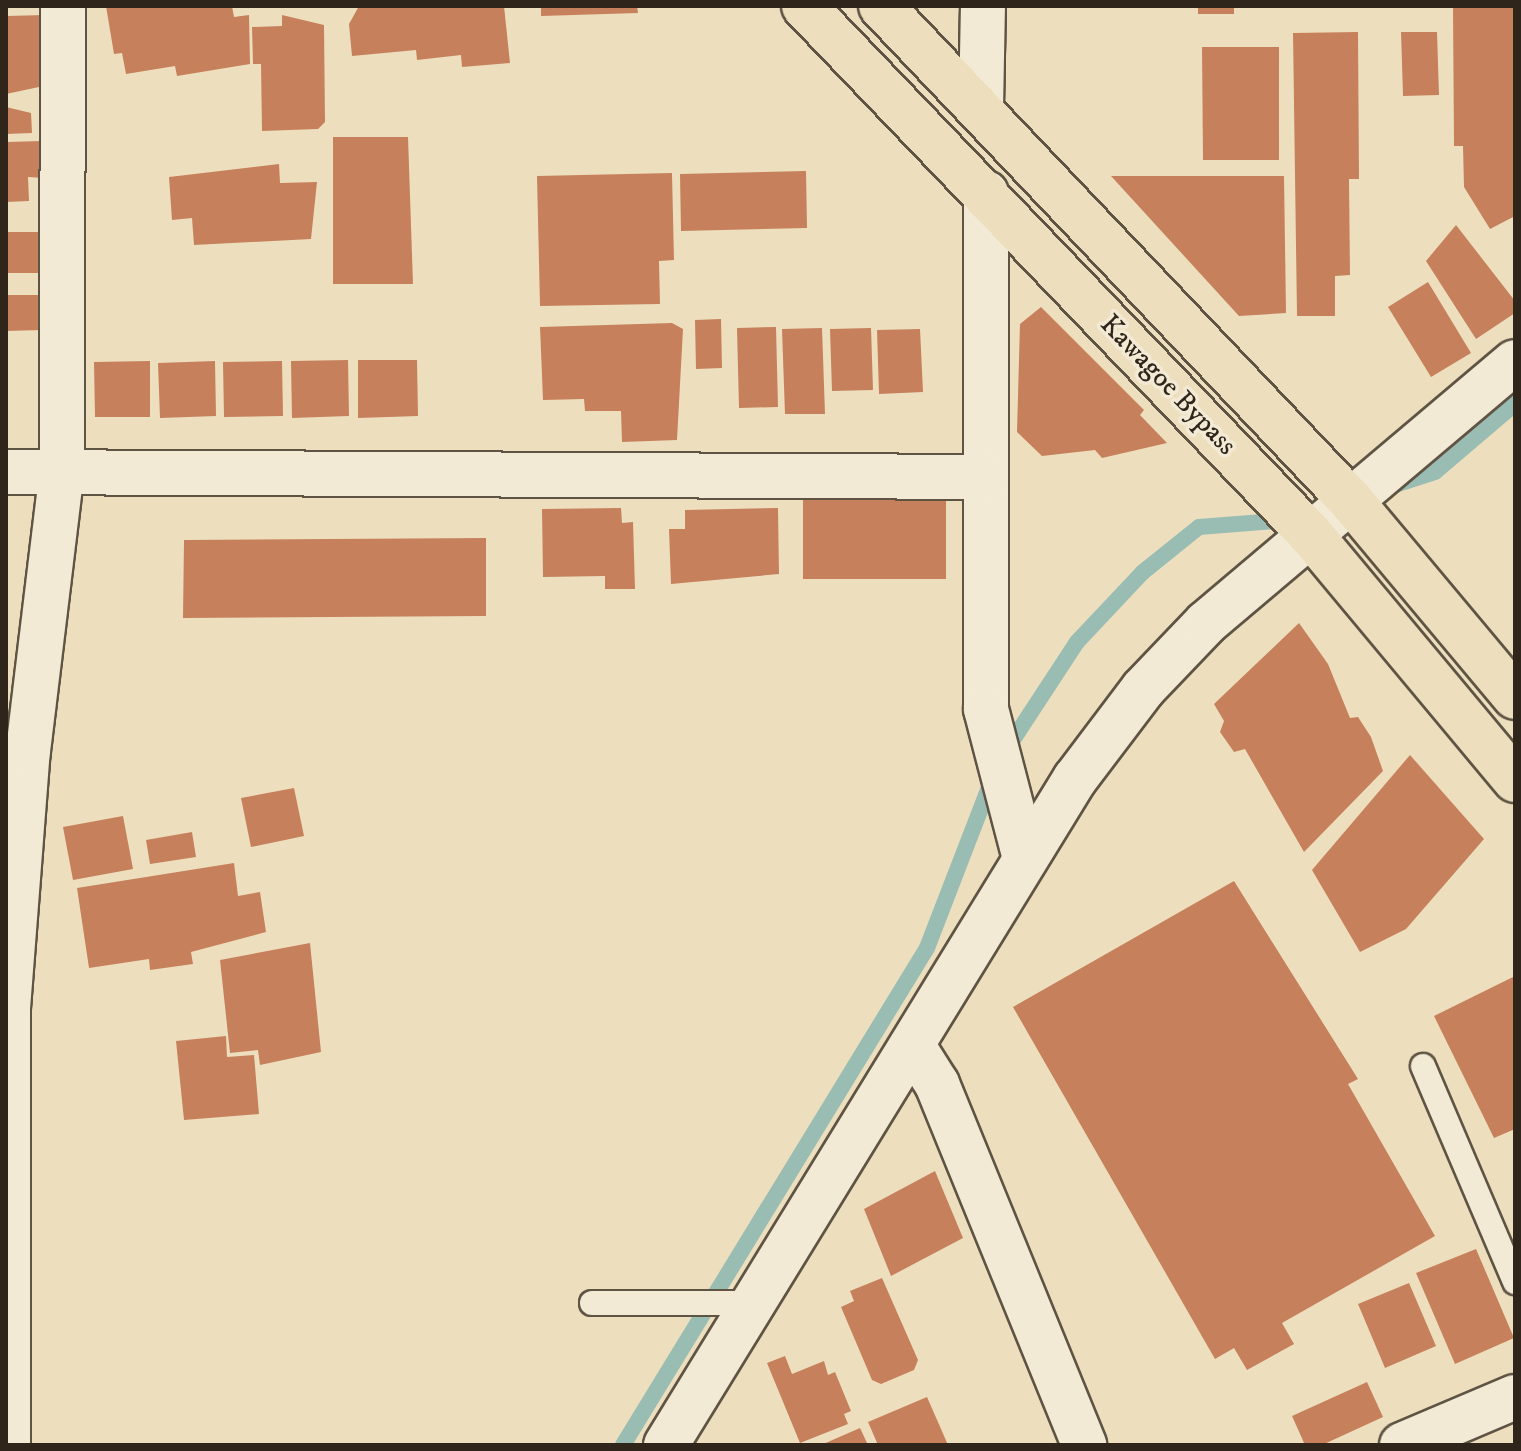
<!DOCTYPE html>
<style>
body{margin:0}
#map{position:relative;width:1521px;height:1451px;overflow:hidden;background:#eddfbe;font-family:"IM FELL DW Pica",serif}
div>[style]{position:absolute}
.stream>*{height:16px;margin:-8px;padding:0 8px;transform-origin:8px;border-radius:8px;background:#99bcb3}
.building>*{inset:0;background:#c6805c}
.roads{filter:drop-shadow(2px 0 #5f5444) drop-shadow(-2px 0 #5f5444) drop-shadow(0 2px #5f5444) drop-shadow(0 -2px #5f5444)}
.service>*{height:24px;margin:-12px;padding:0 12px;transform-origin:12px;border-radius:12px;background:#f3ead5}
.minor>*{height:44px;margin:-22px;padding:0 22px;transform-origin:22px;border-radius:22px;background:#f3ead5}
.tertiary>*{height:44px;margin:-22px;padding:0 22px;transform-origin:22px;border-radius:22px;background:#f3ead5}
.trunk>*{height:44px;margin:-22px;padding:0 22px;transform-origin:22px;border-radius:22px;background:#eddfbe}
span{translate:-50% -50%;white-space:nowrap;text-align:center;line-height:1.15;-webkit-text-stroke:7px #f3ead5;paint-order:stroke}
.street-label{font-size:28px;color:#30251b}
.frame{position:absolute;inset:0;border:8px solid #30251b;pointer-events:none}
</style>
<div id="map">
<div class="stream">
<div style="left:1389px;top:487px;width:48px;rotate:-18.1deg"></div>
<div style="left:1435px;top:472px;width:105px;rotate:-40.4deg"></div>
<div style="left:1005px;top:752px;width:131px;rotate:-56.8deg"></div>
<div style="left:1077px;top:642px;width:96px;rotate:-46.7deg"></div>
<div style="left:1143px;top:572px;width:72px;rotate:-38.8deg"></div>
<div style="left:1199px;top:527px;width:88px;rotate:-4.5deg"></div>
<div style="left:623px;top:1445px;width:583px;rotate:-58.55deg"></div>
<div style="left:927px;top:948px;width:183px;rotate:-68.9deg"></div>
</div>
<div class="building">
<div style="clip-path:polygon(106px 6px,232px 6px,234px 17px,249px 15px,250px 64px,177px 76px,175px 66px,126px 74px,122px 53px,114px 54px)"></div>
<div style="clip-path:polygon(504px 6px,510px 63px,462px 67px,461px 55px,417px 60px,416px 50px,352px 56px,349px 24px,359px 6px)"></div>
<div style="clip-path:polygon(541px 6px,637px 6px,638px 13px,541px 16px)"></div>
<div style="clip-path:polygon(1198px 6px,1234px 6px,1234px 14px,1198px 14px)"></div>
<div style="clip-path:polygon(1461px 6px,1515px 6px,1515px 216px,1490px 229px,1464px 187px,1463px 146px,1454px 146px,1453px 8px)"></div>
<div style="clip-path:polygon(45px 15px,39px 87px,6px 94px,6px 16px)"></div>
<div style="clip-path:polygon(282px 15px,324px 25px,325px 122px,318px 129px,262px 131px,261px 64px,253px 64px,252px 27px,282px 26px)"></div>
<div style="clip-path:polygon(1358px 32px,1359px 179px,1349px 179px,1350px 275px,1335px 276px,1335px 316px,1297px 316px,1293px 33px)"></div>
<div style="clip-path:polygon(1401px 32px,1437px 32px,1439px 95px,1403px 96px)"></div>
<div style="clip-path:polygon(1202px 47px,1279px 47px,1279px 160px,1203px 160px)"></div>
<div style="clip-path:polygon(6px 107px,31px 113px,32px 133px,6px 134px)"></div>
<div style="clip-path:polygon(333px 137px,408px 137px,413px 284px,333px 284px)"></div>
<div style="clip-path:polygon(43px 141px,44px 178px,28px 177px,29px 201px,6px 202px,6px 142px)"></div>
<div style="clip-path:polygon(279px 164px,280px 183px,317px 182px,311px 239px,194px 245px,192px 218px,172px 220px,169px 177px)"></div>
<div style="clip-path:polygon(806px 171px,807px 228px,681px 231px,680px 174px)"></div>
<div style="clip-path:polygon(672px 173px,674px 260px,659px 261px,660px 304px,540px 306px,537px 176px)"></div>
<div style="clip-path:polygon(1111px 176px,1284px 176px,1286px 313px,1239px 316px)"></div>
<div style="clip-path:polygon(1456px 225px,1515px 301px,1515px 313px,1476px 339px,1426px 261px)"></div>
<div style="clip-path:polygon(6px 232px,45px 232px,45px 273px,6px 273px)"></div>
<div style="clip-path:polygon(1428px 282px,1471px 353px,1431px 377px,1388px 307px)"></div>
<div style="clip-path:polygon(6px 295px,41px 295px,42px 330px,6px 331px)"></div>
<div style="clip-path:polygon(1041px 307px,1144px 410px,1140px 415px,1167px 443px,1102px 458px,1095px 450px,1042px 456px,1017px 432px,1020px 324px)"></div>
<div style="clip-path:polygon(721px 319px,722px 368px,696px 369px,695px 320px)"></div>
<div style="clip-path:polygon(672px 323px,683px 329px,677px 440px,622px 442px,621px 411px,585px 411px,584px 399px,543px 400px,540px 327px)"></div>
<div style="clip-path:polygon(776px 327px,778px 407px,739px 408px,737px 328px)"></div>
<div style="clip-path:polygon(822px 328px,825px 414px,785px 414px,782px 329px)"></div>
<div style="clip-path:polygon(871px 328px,873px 390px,832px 391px,830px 329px)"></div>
<div style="clip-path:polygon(920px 329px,923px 392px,879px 394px,877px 330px)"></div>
<div style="clip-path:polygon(348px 360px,349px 416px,292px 418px,291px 361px)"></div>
<div style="clip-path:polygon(358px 360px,417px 360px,418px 416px,358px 418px)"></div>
<div style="clip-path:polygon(150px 361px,150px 417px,95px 417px,94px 362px)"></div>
<div style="clip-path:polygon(215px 361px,216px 416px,160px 418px,158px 363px)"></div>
<div style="clip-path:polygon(282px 361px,283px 416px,224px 417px,223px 362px)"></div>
<div style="clip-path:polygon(803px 496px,946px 497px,946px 579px,803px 579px)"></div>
<div style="clip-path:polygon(621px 508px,622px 523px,633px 522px,635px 589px,605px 589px,605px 576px,543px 577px,542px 509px)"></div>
<div style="clip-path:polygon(778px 508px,779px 574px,671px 584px,669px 529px,685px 529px,685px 510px)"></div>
<div style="clip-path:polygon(486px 538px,486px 616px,183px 618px,184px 540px)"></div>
<div style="clip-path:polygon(1299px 623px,1328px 664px,1350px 718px,1358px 717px,1371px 737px,1383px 771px,1304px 852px,1245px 749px,1234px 752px,1220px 732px,1224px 721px,1214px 704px)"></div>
<div style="clip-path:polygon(1410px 755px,1484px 839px,1406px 929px,1360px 952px,1312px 870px)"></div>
<div style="clip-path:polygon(294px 788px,304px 836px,251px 847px,241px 798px)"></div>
<div style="clip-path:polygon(123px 816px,133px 869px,73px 880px,63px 827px)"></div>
<div style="clip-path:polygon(192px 832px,196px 857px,150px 864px,146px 840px)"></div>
<div style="clip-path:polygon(234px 863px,238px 896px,260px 892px,266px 932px,191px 952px,193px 964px,150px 970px,149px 959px,89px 968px,77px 888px)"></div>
<div style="clip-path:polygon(1234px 881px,1358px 1079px,1348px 1084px,1435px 1236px,1282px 1323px,1294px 1344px,1247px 1370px,1234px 1348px,1215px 1359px,1013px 1007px)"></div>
<div style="clip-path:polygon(310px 943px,321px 1052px,260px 1065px,258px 1050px,230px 1053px,220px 960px)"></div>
<div style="clip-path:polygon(1515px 976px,1515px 1129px,1494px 1138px,1434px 1016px)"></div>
<div style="clip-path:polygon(226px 1036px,227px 1057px,254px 1055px,259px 1114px,184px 1120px,176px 1041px)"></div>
<div style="clip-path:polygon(935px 1171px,963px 1238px,891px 1276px,864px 1209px)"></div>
<div style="clip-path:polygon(1476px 1249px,1514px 1338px,1455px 1364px,1416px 1273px)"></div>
<div style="clip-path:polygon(882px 1278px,918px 1360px,914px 1370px,881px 1384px,872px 1380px,841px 1307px,854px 1301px,850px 1291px)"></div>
<div style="clip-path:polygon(1409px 1283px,1436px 1346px,1385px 1368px,1358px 1304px)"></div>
<div style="clip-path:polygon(785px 1356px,792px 1374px,824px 1361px,828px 1375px,835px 1372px,851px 1411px,844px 1414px,848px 1424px,800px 1443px,767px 1363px)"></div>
<div style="clip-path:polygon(1367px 1382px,1383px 1417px,1322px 1445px,1305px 1445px,1292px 1416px)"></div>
<div style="clip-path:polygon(927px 1397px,948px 1445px,878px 1445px,868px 1422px)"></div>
<div style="clip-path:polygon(860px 1428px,868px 1445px,821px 1445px)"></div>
</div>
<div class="roads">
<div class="service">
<div style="left:1423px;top:1066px;width:235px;rotate:66.9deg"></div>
<div style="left:592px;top:1303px;width:164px"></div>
</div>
<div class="minor">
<div style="left:981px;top:108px;width:102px;rotate:-88.9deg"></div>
<div style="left:986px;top:193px;width:516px;rotate:90deg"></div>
<div style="left:986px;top:709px;width:155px;rotate:75.4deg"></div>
<div style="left:6px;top:472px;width:980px;rotate:0.29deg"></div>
<div style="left:913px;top:1046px;width:45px;rotate:57.7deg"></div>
<div style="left:937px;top:1084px;width:390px;rotate:67.8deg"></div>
<div style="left:8px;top:1445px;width:437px;rotate:-90deg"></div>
<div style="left:8px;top:1008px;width:258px;rotate:-85.6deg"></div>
<div style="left:28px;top:751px;width:282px;rotate:-83.1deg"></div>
<div style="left:62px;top:471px;width:465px;rotate:-89.9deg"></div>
<div style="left:1402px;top:1445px;width:123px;rotate:-23deg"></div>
</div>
<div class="tertiary">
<div style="left:666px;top:1445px;width:782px;rotate:-58.45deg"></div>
<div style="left:1075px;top:779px;width:113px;rotate:-52.9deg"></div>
<div style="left:1143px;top:689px;width:91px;rotate:-46.3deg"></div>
<div style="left:1206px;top:623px;width:404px;rotate:-40.2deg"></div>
</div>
<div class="trunk">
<div style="left:804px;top:6px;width:733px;rotate:46.22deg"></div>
<div style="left:1311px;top:535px;width:319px;rotate:50.2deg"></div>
<div style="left:881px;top:6px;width:684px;rotate:46.48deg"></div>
<div style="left:1352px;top:502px;width:254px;rotate:50.1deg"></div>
</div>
</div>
<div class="street-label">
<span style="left:1168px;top:385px;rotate:46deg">Kawagoe Bypass</span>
</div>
<div class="frame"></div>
</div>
